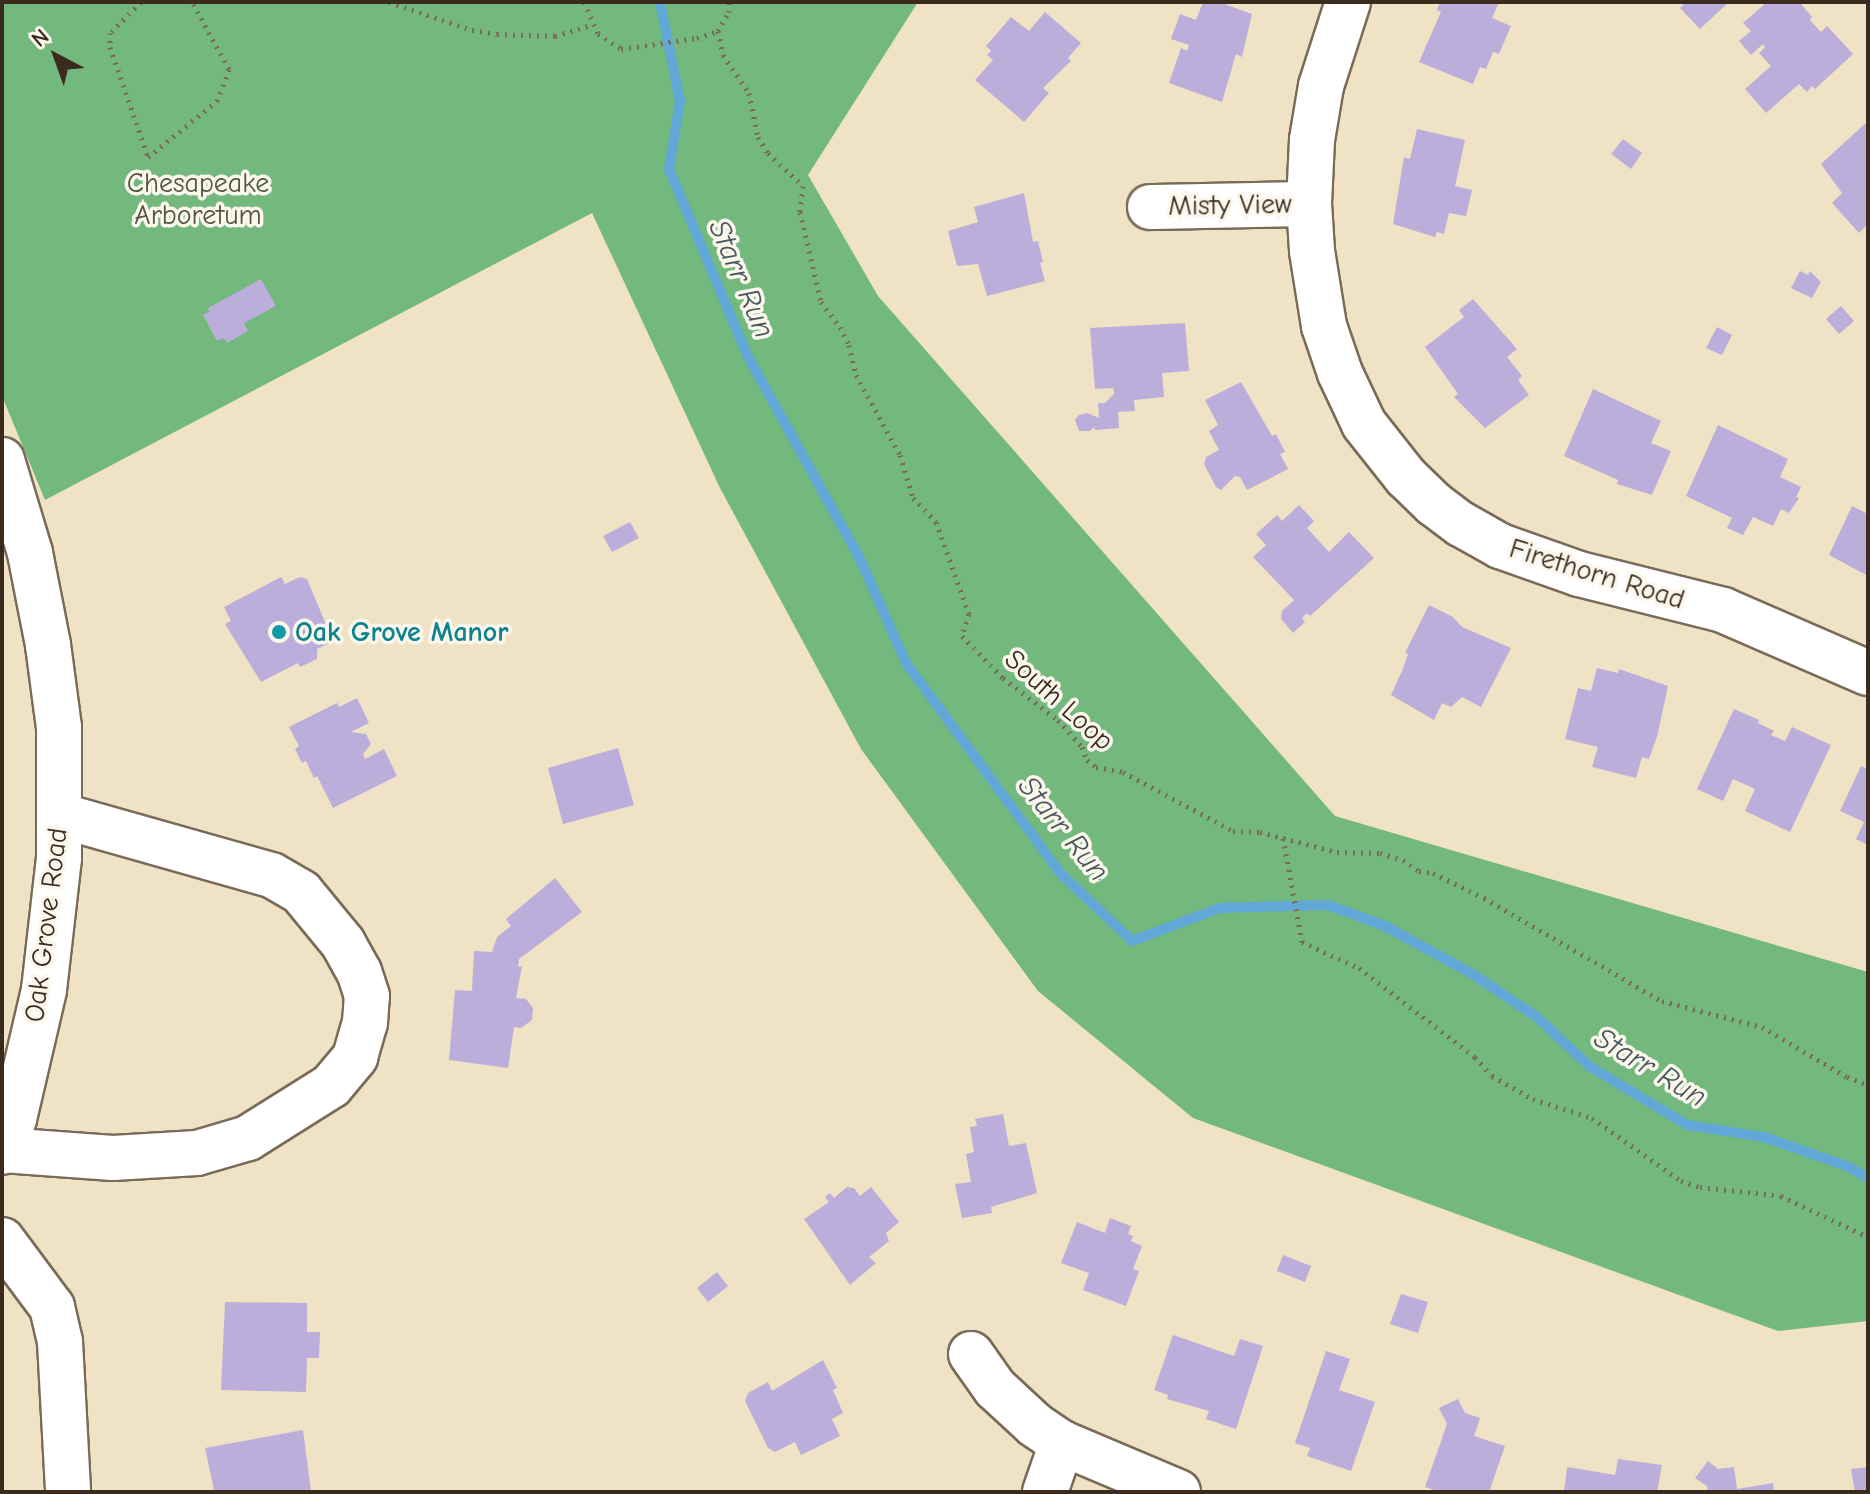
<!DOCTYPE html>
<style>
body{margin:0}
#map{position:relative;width:1870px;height:1494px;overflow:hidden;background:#f0e2c4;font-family:"Comic Neue",sans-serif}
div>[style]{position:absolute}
.forest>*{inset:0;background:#73b97e}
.stream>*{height:10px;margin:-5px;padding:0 5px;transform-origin:5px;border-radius:5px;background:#61a8d8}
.building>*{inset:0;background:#bbaedb}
.path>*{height:5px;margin-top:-2.5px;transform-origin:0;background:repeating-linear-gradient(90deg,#7a6a58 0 2px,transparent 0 8px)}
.roads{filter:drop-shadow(2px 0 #7a6a58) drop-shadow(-2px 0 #7a6a58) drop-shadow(0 2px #7a6a58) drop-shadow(0 -2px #7a6a58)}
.minor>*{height:44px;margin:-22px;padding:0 22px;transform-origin:22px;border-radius:22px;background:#fff}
.dots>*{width:22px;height:22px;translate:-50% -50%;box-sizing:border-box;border:4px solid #fbf7ec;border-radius:50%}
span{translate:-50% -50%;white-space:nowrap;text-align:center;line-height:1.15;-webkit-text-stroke:7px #fbf7ec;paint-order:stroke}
.park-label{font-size:28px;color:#50563c}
.street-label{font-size:28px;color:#3b2a1e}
.culture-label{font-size:28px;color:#0d838f;font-weight:700}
.left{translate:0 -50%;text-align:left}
.water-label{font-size:30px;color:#48565f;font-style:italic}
.frame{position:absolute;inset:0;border:4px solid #3b2a1e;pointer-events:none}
.north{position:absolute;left:16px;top:16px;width:80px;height:80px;-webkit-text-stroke:6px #fbf7ec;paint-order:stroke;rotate:319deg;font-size:22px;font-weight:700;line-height:32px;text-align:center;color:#3b2a1e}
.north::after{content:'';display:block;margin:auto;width:28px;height:36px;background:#3b2a1e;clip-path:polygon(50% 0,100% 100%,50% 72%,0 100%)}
</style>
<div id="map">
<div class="forest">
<div style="clip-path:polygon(2px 2px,918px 2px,808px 175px,878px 296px,1335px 816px,1868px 972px,1868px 1321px,1778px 1331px,1193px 1118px,1038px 991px,861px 749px,720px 488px,592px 213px,45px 500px,2px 396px)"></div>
</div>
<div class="stream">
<div style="left:660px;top:2px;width:101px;rotate:78.6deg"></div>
<div style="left:680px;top:101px;width:69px;rotate:99.2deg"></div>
<div style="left:669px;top:169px;width:202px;rotate:67.2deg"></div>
<div style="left:747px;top:355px;width:233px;rotate:61deg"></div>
<div style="left:860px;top:559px;width:114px;rotate:66.1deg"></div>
<div style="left:906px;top:663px;width:262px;rotate:53.7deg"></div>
<div style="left:1061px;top:874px;width:98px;rotate:43.3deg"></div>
<div style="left:1132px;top:941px;width:94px;rotate:-20.6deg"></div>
<div style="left:1220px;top:908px;width:108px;rotate:-1.6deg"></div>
<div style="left:1328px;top:905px;width:61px;rotate:20.2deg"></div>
<div style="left:1385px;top:926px;width:102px;rotate:28.8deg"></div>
<div style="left:1474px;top:975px;width:76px;rotate:33.7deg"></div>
<div style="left:1537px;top:1017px;width:71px;rotate:43.3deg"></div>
<div style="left:1589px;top:1066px;width:114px;rotate:31deg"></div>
<div style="left:1687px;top:1125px;width:78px;rotate:8.9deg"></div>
<div style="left:1764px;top:1137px;width:90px;rotate:19.4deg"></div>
<div style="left:1849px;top:1167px;width:22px;rotate:30deg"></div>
</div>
<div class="building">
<div style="clip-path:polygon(1203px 2px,1219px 2px,1252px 14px,1242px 57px,1236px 54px,1222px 102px,1169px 83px,1181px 48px,1187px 51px,1189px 45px,1171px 39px,1180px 14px,1196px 20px)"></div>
<div style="clip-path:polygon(1440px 2px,1499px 2px,1492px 18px,1511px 26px,1499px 54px,1493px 52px,1486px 69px,1480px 67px,1473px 84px,1419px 62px,1441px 12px,1437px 10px)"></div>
<div style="clip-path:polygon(1686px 2px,1729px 2px,1700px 29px,1680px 8px)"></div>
<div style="clip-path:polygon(1767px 2px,1803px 2px,1801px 4px,1812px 17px,1810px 20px,1821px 32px,1827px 26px,1853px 54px,1815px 89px,1812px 86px,1807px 92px,1799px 84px,1766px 113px,1745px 89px,1771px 66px,1759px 53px,1765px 47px,1763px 44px,1751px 55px,1739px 41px,1751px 31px,1743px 23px)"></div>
<div style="clip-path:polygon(1045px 12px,1081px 43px,1068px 58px,1071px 61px,1043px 88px,1049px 93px,1024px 122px,975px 80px,993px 60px,987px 55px,991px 51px,986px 46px,1011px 17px,1029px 31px)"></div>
<div style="clip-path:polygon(1868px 121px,1868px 224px,1859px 233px,1832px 203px,1842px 193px,1821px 164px)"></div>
<div style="clip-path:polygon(1417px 129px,1465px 140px,1455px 186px,1472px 190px,1466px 216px,1449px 213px,1444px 234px,1437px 232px,1435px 237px,1393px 224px,1404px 157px,1410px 159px)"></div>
<div style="clip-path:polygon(1623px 139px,1642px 153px,1631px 169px,1611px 154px)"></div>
<div style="clip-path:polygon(1024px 193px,1033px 242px,1038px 241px,1043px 262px,1040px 263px,1045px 281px,987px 296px,978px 264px,957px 266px,948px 231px,978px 222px,974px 207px)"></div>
<div style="clip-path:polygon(1800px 271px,1808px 275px,1810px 271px,1821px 282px,1812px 298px,1791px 288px)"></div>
<div style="clip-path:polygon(261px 279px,276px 306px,244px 323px,248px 331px,227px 343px,224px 338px,217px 341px,203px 315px,209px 312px,208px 308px)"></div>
<div style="clip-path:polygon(1473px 299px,1517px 349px,1507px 357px,1522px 376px,1518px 380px,1529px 395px,1485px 428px,1454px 397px,1458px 394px,1425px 347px,1464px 317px,1459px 310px)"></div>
<div style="clip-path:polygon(1841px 306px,1854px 321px,1839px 334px,1826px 319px)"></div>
<div style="clip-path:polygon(1185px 323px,1189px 371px,1162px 373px,1164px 397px,1134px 400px,1135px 411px,1118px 412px,1119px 428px,1095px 430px,1094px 427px,1090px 431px,1079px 431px,1075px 420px,1079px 415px,1087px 413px,1099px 418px,1098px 403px,1105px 403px,1114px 394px,1113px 388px,1095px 389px,1090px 328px)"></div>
<div style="clip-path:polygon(1717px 327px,1732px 335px,1722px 355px,1706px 348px)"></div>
<div style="clip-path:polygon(1241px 382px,1272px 436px,1276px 434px,1285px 452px,1280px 454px,1288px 469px,1247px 490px,1240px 477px,1235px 476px,1221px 490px,1216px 487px,1204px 464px,1206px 457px,1219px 450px,1209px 431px,1218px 425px,1205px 400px)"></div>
<div style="clip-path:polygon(1593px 389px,1661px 421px,1651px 443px,1671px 451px,1652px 495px,1617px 484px,1618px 480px,1564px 456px)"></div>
<div style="clip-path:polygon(1718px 425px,1788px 459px,1780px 477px,1801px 487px,1796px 497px,1799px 498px,1789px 513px,1781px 509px,1773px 526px,1753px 517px,1743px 535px,1727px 528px,1732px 518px,1686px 496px)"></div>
<div style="clip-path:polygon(1299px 505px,1314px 521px,1307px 528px,1329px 552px,1349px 532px,1374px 558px,1310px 616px,1307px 613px,1302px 618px,1305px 622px,1293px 633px,1281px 619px,1282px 611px,1294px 600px,1253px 557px,1266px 545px,1256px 534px,1277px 515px,1282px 521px)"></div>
<div style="clip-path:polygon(1852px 506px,1868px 514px,1868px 576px,1829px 555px)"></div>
<div style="clip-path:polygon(630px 522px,639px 538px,612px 552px,603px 536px)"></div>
<div style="clip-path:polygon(281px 577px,285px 584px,300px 577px,307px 579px,333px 641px,317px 649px,317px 659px,300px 667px,298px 663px,261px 682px,225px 624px,231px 621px,224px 607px)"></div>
<div style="clip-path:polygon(1429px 605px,1453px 617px,1462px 627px,1511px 648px,1481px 707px,1462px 697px,1451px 707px,1442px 703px,1434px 720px,1391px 695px,1402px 671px,1408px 654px,1405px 653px)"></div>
<div style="clip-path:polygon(1597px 668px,1618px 673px,1619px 669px,1668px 686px,1657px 737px,1649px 759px,1642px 757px,1636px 778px,1592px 767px,1598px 747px,1565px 739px,1578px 688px,1591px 691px)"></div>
<div style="clip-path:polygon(357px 698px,369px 723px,351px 732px,366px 734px,371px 744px,363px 754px,365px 759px,384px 749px,397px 776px,333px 808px,317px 776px,314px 778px,306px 761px,302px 763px,295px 749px,299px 746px,289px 727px,337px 703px,339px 707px)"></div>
<div style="clip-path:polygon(1734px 709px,1759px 720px,1758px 723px,1774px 731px,1771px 735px,1785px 741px,1792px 727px,1831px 745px,1790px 832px,1745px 811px,1755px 789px,1733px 779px,1723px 801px,1697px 789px)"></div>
<div style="clip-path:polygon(618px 748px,634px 805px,563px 824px,548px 768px)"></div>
<div style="clip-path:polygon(1861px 766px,1868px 769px,1868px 845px,1856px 839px,1864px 822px,1840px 811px)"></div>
<div style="clip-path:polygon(555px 878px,582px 912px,519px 959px,518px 967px,522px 966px,516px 998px,526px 999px,533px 1008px,532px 1020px,521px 1028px,514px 1027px,508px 1068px,449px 1060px,455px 990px,472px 991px,474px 951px,492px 952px,497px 937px,511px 926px,506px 919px)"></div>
<div style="clip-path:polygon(1003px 1114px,1009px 1146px,1026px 1143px,1037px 1193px,991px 1207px,992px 1213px,962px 1218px,955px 1184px,971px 1182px,966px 1154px,974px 1152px,970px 1127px,977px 1126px,975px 1119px)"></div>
<div style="clip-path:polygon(847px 1187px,854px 1188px,860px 1196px,871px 1187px,899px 1222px,886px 1233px,889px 1241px,869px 1257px,876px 1263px,850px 1285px,804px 1219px,829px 1202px,825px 1197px,830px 1193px,834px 1198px)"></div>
<div style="clip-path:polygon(1110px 1218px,1131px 1226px,1128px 1234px,1133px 1236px,1131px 1241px,1142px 1246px,1133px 1269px,1139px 1271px,1126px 1306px,1083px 1290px,1089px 1273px,1061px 1263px,1077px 1222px,1105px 1233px)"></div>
<div style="clip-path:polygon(1283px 1255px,1311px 1266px,1305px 1282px,1277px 1271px)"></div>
<div style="clip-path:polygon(717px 1272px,728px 1286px,708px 1302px,697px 1288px)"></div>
<div style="clip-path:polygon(1401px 1294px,1428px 1302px,1418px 1333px,1390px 1324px)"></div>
<div style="clip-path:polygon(225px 1302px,307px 1303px,307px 1332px,320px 1332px,319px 1358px,307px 1358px,306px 1392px,221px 1390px)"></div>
<div style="clip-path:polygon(1173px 1335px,1234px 1356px,1240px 1339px,1263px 1346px,1236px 1429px,1206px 1419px,1209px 1411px,1167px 1399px,1168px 1395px,1154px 1390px)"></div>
<div style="clip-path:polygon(1326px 1351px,1350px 1359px,1339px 1390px,1375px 1402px,1351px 1471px,1307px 1456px,1310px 1448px,1295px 1443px)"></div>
<div style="clip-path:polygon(823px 1360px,837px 1388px,833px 1390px,843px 1413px,832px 1419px,840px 1436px,801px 1455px,795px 1442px,775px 1452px,768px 1448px,745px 1401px,748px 1393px,768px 1382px,772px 1391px)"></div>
<div style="clip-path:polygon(1458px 1399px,1465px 1413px,1480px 1418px,1474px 1436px,1505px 1446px,1489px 1492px,1440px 1492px,1425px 1487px,1447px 1424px,1439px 1408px)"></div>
<div style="clip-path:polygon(303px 1430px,311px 1492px,214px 1490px,205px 1448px)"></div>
<div style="clip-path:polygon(1618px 1459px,1662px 1465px,1657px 1492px,1564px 1492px,1567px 1467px,1615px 1475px)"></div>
<div style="clip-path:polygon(1708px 1461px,1718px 1469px,1734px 1467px,1737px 1489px,1773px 1483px,1774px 1492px,1708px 1492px,1707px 1486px,1695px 1478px)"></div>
<div style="clip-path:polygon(1868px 1467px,1868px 1492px,1855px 1492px,1851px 1469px)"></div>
</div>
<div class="path">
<div style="left:141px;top:2px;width:44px;rotate:135deg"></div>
<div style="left:110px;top:33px;width:14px;rotate:90deg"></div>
<div style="left:110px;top:47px;width:116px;rotate:70.9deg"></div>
<div style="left:148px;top:157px;width:89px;rotate:-39.1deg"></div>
<div style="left:217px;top:101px;width:34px;rotate:-69deg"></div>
<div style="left:229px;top:69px;width:77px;rotate:-118.9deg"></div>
<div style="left:389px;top:2px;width:88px;rotate:18.6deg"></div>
<div style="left:472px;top:30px;width:25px;rotate:9deg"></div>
<div style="left:497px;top:34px;width:58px;rotate:2deg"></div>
<div style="left:555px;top:36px;width:38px;rotate:-17deg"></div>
<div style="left:584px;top:2px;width:35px;rotate:66deg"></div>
<div style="left:598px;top:34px;width:27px;rotate:33deg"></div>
<div style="left:621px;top:49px;width:77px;rotate:-8.2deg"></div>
<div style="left:697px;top:38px;width:22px;rotate:-18deg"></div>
<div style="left:718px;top:31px;width:22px;rotate:-60deg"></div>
<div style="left:729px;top:12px;width:10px;rotate:-90deg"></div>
<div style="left:718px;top:31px;width:25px;rotate:78deg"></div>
<div style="left:723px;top:55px;width:46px;rotate:55.6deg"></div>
<div style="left:749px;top:93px;width:45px;rotate:78.4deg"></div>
<div style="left:758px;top:137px;width:19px;rotate:58deg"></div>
<div style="left:768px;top:153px;width:48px;rotate:43.3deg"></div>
<div style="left:803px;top:186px;width:26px;rotate:97deg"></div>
<div style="left:800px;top:212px;width:92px;rotate:76.9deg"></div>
<div style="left:821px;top:302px;width:31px;rotate:53deg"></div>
<div style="left:840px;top:327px;width:20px;rotate:63deg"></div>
<div style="left:849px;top:345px;width:31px;rotate:77deg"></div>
<div style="left:856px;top:375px;width:91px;rotate:61.2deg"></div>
<div style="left:900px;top:455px;width:45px;rotate:73.2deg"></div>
<div style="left:913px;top:498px;width:33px;rotate:46deg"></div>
<div style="left:936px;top:522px;width:98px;rotate:70.3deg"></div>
<div style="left:969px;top:614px;width:23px;rotate:108deg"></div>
<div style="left:962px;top:636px;width:59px;rotate:45.7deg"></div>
<div style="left:1003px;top:678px;width:69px;rotate:37.4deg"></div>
<div style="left:1058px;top:720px;width:36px;rotate:48deg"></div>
<div style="left:1082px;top:747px;width:14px;rotate:69deg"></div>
<div style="left:1087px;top:760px;width:11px;rotate:38deg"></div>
<div style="left:1096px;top:767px;width:27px;rotate:10deg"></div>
<div style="left:1123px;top:772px;width:125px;rotate:28.2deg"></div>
<div style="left:1233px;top:831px;width:27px;rotate:2deg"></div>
<div style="left:1260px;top:832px;width:80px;rotate:14.6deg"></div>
<div style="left:1337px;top:852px;width:43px;rotate:1.3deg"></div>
<div style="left:1380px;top:853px;width:24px;rotate:17deg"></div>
<div style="left:1403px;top:860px;width:19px;rotate:35deg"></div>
<div style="left:1419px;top:871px;width:14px;rotate:8deg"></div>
<div style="left:1433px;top:873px;width:57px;rotate:26.1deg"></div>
<div style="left:1484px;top:898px;width:206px;rotate:30.1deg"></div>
<div style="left:1662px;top:1001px;width:103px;rotate:14.6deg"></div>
<div style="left:1762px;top:1027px;width:99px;rotate:30.5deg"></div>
<div style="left:1847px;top:1077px;width:22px;rotate:21deg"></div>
<div style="left:1283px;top:838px;width:106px;rotate:79.6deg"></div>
<div style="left:1302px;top:942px;width:63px;rotate:24.5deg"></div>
<div style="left:1359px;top:968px;width:146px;rotate:37.5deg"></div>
<div style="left:1475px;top:1057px;width:25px;rotate:48deg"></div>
<div style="left:1492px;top:1076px;width:47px;rotate:29.3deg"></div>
<div style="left:1533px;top:1099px;width:62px;rotate:17.9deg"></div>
<div style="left:1592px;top:1118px;width:109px;rotate:35.3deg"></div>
<div style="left:1681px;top:1181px;width:20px;rotate:18deg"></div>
<div style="left:1700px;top:1187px;width:81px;rotate:6.3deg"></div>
<div style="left:1781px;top:1196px;width:96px;rotate:25.2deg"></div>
</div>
<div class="roads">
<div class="minor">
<div style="left:1348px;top:2px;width:88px;rotate:107.8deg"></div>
<div style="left:1321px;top:86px;width:55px;rotate:99.5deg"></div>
<div style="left:1312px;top:140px;width:64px;rotate:92.7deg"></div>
<div style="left:1309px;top:204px;width:47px;rotate:86.3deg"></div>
<div style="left:1312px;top:251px;width:76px;rotate:80.9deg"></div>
<div style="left:1324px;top:326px;width:50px;rotate:71.2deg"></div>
<div style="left:1340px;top:373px;width:56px;rotate:64.8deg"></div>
<div style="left:1364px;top:424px;width:68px;rotate:51.6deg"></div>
<div style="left:1406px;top:477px;width:39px;rotate:44deg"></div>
<div style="left:1434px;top:504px;width:34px;rotate:37deg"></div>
<div style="left:1461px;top:524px;width:45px;rotate:29.4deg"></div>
<div style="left:1500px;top:546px;width:84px;rotate:19.5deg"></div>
<div style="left:1579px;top:574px;width:148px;rotate:14deg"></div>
<div style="left:1723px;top:610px;width:158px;rotate:23.5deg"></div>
<div style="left:1150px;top:207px;width:159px;rotate:-1.1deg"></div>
<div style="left:2px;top:460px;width:97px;rotate:73.2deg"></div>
<div style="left:30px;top:553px;width:94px;rotate:78.9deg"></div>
<div style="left:48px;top:645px;width:83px;rotate:82.4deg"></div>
<div style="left:59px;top:727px;width:131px;rotate:90deg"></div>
<div style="left:59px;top:858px;width:133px;rotate:96.5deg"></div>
<div style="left:44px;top:990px;width:132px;rotate:103.1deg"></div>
<div style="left:14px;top:1119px;width:35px;rotate:110deg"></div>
<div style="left:3px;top:1150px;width:110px;rotate:4.2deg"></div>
<div style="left:113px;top:1158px;width:84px;rotate:-3.4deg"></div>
<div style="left:197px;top:1153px;width:53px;rotate:-16.4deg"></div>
<div style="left:248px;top:1138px;width:98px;rotate:-32.1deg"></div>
<div style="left:331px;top:1086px;width:38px;rotate:-50deg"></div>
<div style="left:355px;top:1057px;width:35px;rotate:-74deg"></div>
<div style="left:365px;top:1023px;width:27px;rotate:-86deg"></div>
<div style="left:367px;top:996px;width:25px;rotate:-108deg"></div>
<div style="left:359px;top:972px;width:33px;rotate:-119deg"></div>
<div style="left:343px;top:943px;width:66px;rotate:-129.5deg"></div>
<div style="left:301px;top:892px;width:34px;rotate:-150deg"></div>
<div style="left:271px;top:875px;width:220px;rotate:-164.2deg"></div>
<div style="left:2px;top:1240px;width:84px;rotate:53.3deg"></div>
<div style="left:52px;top:1307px;width:36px;rotate:77deg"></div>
<div style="left:60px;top:1342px;width:150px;rotate:86.9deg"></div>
<div style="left:971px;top:1354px;width:42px;rotate:54.8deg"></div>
<div style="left:995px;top:1388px;width:54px;rotate:42.8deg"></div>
<div style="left:1035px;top:1425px;width:32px;rotate:34deg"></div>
<div style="left:1062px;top:1443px;width:126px;rotate:22.9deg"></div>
<div style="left:1045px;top:1492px;width:52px;rotate:-70.9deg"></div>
</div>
</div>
<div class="dots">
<div style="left:279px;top:632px;background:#0f9aa8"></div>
</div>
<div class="park-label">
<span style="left:198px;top:199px">Chesapeake<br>Arboretum</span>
</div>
<div class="street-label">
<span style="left:1230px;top:205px;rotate:-1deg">Misty View</span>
<span style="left:1597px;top:574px;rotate:17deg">Firethorn Road</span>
<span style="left:1059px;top:700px;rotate:42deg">South Loop</span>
<span style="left:46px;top:925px;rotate:-83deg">Oak Grove Road</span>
</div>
<div class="culture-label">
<span class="left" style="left:295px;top:632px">Oak Grove Manor</span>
</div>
<div class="water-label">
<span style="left:741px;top:279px;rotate:67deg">Starr Run</span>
<span style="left:1063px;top:829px;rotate:51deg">Starr Run</span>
<span style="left:1650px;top:1068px;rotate:31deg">Starr Run</span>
</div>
<div class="frame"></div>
<div class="north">N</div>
</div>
